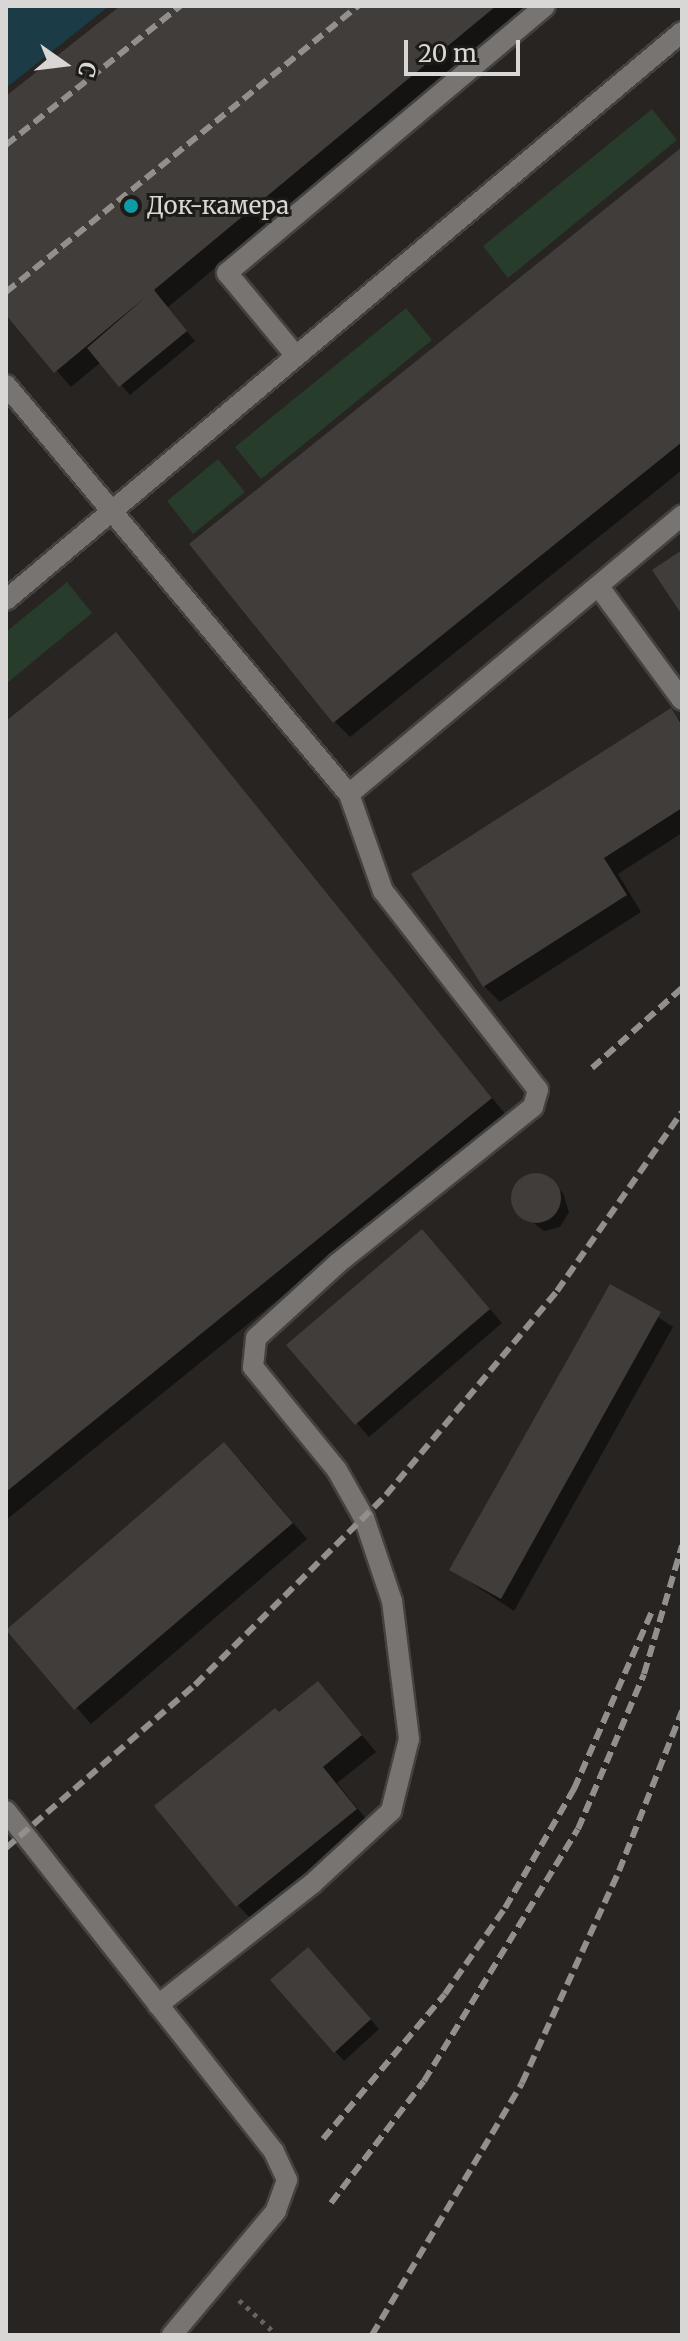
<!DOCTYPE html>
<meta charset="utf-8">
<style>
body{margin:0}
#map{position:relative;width:688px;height:2341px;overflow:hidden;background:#272422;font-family:Merriweather,serif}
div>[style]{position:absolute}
.green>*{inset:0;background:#283c2b}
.water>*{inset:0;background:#1b3c46}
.shadow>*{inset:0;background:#0007}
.building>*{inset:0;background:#403d3a}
.round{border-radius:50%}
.path>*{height:5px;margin-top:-2.5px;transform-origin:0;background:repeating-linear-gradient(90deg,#656361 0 4px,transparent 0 10px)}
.roads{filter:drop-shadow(2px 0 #444240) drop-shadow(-2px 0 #444240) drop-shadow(0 2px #444240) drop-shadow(0 -2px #444240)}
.minor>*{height:20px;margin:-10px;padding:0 10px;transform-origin:10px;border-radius:10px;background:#777471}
.rail>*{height:6px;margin-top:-3px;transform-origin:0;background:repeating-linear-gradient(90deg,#928f8d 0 12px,transparent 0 18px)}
.dots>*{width:22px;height:22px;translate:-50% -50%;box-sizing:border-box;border:4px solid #1d1b18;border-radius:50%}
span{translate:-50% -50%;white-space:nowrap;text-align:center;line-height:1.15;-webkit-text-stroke:6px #1d1b18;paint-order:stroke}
.poi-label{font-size:24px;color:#d9d7d5}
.left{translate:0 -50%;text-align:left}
.frame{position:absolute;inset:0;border:8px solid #d9d7d5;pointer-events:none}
.north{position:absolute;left:24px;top:24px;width:80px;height:80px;-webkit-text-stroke:6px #1d1b18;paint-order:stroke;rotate:104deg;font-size:22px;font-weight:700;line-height:32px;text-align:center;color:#d9d7d5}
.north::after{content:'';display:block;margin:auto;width:28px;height:36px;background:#d9d7d5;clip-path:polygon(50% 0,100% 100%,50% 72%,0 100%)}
.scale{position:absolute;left:404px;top:40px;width:116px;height:36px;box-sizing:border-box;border:4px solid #d9d7d5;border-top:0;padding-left:10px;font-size:24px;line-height:28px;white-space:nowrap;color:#d9d7d5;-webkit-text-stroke:6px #1d1b18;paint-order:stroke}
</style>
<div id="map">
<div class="green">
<div style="clip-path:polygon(652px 109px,677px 140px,508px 278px,483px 246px)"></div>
<div style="clip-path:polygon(406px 308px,432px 340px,261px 479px,235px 447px)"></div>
<div style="clip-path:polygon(218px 459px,245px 492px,193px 534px,167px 501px)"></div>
<div style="clip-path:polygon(67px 582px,92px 613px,6px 684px,6px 632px)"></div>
</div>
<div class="water">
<div style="clip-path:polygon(6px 6px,109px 6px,6px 88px)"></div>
</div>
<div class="shadow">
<div style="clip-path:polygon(123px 6px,530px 6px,167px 308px,195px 341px,130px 395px,101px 362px,71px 387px,6px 312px,6px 98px)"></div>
<div style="clip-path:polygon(682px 150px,682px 470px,350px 737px,335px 722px)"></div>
<div style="clip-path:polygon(116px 635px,506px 1115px,6px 1520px,6px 724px)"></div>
<div style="clip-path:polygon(671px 711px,682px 722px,682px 833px,618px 874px,641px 912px,500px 1002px,484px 986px,413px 874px)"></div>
<div style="clip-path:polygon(538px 1175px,563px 1193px,569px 1212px,560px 1227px,544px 1231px,517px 1210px,513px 1194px,522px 1180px)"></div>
<div style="clip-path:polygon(435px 1245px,502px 1323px,369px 1437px,289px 1345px)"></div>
<div style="clip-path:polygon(611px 1286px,673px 1327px,514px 1611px,452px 1570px)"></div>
<div style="clip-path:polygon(240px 1460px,307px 1539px,91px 1724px,9px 1630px)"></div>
<div style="clip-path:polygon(318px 1683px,376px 1752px,337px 1783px,371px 1825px,253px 1921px,238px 1905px,280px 1715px)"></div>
<div style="clip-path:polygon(317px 1958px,379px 2029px,344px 2061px,335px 2051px)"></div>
</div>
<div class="building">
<div style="clip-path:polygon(120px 6px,496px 6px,154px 290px,187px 331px,119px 387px,87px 348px,148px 295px,54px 373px,6px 315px,6px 96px)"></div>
<div style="clip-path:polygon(682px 147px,682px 442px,333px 723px,189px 544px)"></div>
<div style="clip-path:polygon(682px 550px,682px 615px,652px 570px)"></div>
<div style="clip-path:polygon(116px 632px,492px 1098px,6px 1492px,6px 721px)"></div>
<div style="clip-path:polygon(671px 708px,682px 725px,682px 808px,604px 858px,627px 895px,483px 987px,411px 874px)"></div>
<div class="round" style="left:511px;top:1173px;width:50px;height:50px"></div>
<div style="clip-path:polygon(422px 1229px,490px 1309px,355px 1425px,286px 1345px)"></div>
<div style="clip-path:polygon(610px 1284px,661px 1312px,501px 1599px,449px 1570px)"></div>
<div style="clip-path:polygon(224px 1442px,293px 1523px,74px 1710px,6px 1630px)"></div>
<div style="clip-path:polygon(318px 1681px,362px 1735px,323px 1767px,357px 1809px,236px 1907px,154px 1806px,275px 1708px,279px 1712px)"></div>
<div style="clip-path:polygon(308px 1947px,371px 2019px,334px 2053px,270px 1980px)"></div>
</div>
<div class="path">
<div style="left:239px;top:2300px;width:52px;rotate:42.6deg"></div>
</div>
<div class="roads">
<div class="minor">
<div style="left:296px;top:356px;width:108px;rotate:-129.7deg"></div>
<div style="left:227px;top:273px;width:415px;rotate:-40deg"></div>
<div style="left:6px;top:385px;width:534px;rotate:50.02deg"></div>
<div style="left:349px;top:794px;width:434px;rotate:-39.9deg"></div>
<div style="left:599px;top:587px;width:140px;rotate:53.7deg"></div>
<div style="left:6px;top:600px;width:883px;rotate:-40.04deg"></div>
<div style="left:6px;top:1811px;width:434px;rotate:51.8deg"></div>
<div style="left:274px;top:2152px;width:31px;rotate:65deg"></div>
<div style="left:287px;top:2180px;width:33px;rotate:110deg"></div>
<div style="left:276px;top:2211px;width:162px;rotate:130deg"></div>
<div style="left:158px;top:2005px;width:196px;rotate:-38.2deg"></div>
<div style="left:312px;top:1884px;width:108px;rotate:-42.7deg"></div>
<div style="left:391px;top:1811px;width:74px;rotate:-76deg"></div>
<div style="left:409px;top:1739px;width:139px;rotate:-97deg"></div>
<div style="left:392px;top:1601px;width:88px;rotate:-108.6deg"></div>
<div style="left:364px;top:1518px;width:55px;rotate:-119.4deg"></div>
<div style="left:337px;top:1470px;width:133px;rotate:-129.2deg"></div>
<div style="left:253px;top:1367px;width:29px;rotate:-84deg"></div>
<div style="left:256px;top:1338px;width:111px;rotate:-42.4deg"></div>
<div style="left:338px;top:1263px;width:250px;rotate:-38.7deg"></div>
<div style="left:533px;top:1107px;width:18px;rotate:-74deg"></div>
<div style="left:538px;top:1090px;width:252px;rotate:-127.9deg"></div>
<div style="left:383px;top:891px;width:103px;rotate:-109.3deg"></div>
</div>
</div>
<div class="rail">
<div style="left:6px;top:145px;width:223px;rotate:-38.6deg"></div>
<div style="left:6px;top:292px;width:454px;rotate:-39.1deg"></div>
<div style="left:592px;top:1068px;width:120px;rotate:-41.6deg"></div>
<div style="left:6px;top:1848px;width:250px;rotate:-40.8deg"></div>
<div style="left:195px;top:1685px;width:269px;rotate:-44.8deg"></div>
<div style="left:386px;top:1495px;width:266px;rotate:-50deg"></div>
<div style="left:557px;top:1291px;width:218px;rotate:-55.1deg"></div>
<div style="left:323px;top:2139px;width:189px;rotate:-49.9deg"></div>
<div style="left:445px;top:1994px;width:105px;rotate:-55.1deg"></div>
<div style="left:505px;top:1908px;width:138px;rotate:-59.9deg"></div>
<div style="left:574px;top:1789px;width:194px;rotate:-66.3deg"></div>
<div style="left:331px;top:2203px;width:153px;rotate:-52.7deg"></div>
<div style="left:424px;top:2081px;width:295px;rotate:-58.6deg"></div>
<div style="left:578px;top:1829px;width:168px;rotate:-66.9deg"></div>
<div style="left:644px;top:1674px;width:134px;rotate:-73.5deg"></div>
<div style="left:372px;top:2335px;width:293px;rotate:-59.2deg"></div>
<div style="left:522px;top:2083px;width:233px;rotate:-65.4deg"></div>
<div style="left:619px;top:1871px;width:172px;rotate:-68.5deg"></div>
</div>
<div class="dots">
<div style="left:131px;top:206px;background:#0f9aa8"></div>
</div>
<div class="poi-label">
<span class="left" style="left:147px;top:206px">Док-камера</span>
</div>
<div class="frame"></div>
<div class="north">С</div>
<div class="scale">20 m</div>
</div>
